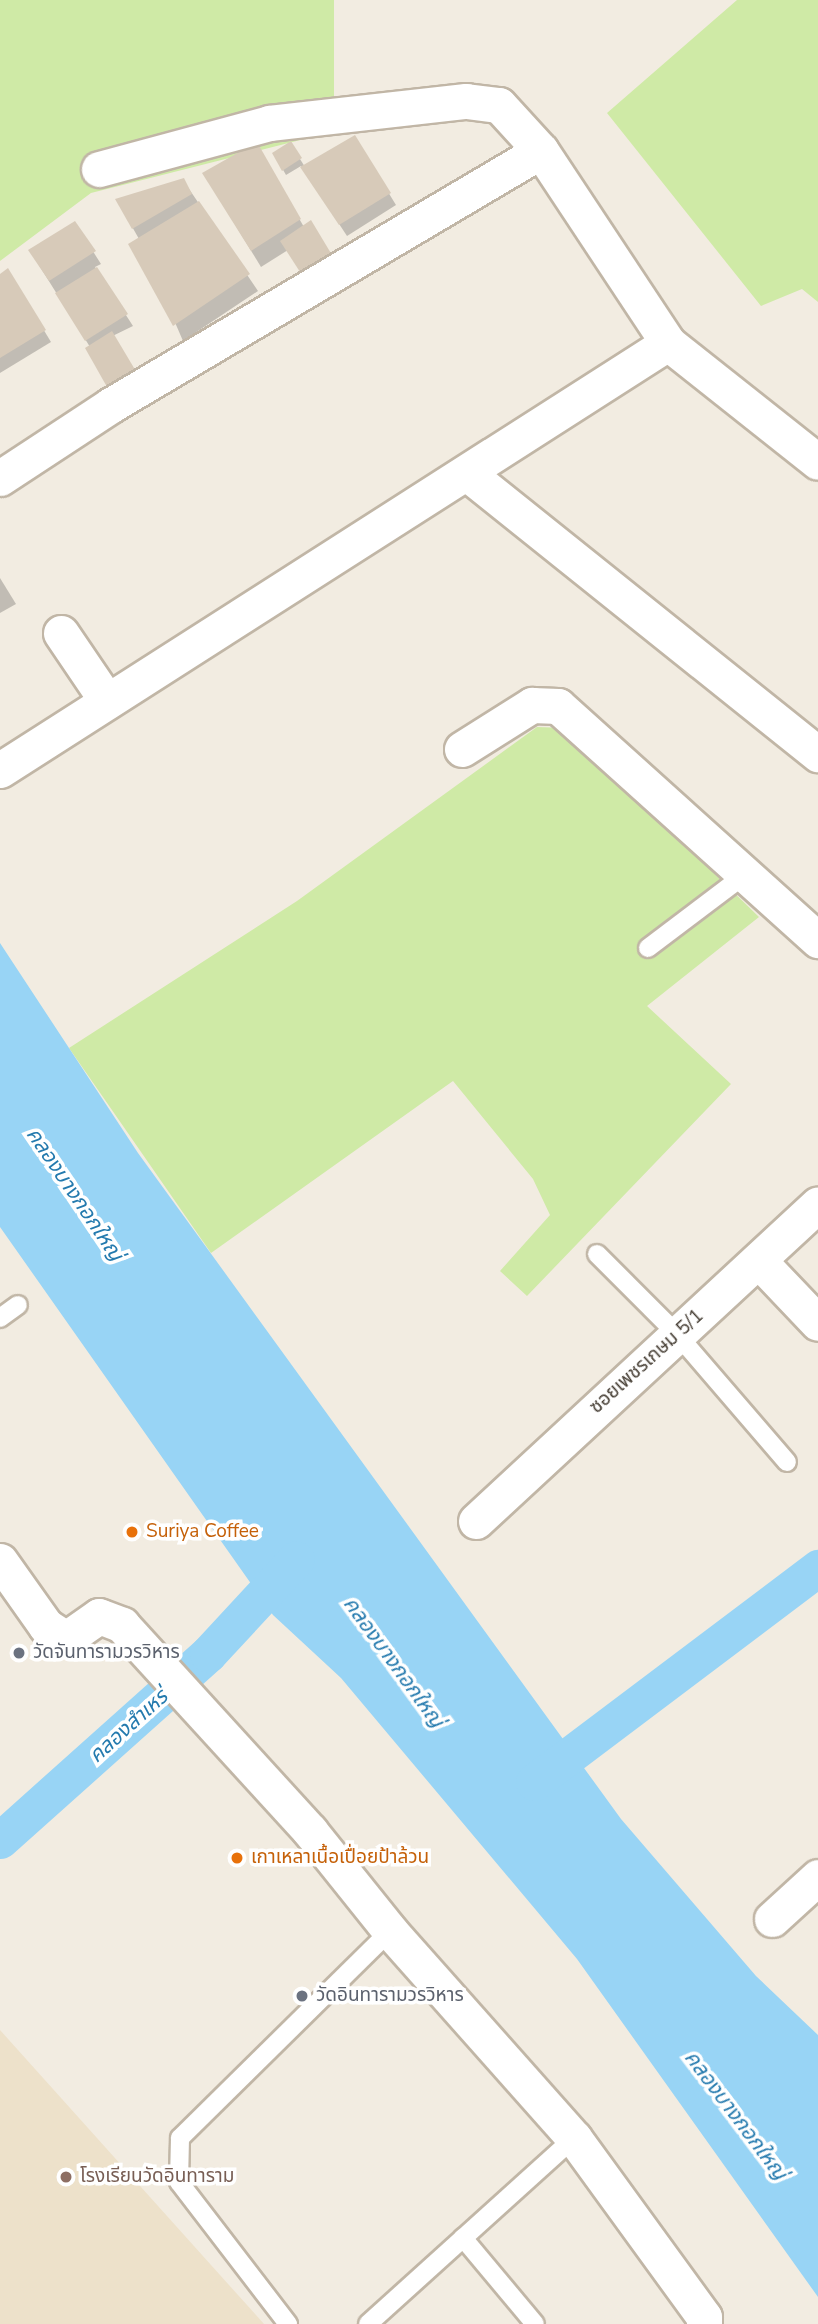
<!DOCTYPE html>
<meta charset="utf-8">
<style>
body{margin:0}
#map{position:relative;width:818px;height:2324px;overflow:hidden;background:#f2ece1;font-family:"Nunito Sans","Noto Sans Thai",sans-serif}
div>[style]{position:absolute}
.education>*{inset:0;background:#ede1ca}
.green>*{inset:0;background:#cfeaa6}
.water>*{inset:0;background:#98d4f5}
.shadow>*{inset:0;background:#0003}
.canal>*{height:37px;margin:-18.5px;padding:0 18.5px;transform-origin:18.5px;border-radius:18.5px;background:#98d4f5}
.building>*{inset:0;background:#d7cab9}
.roads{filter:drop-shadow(2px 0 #c1b6a6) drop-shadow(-2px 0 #c1b6a6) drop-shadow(0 2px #c1b6a6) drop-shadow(0 -2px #c1b6a6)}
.service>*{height:18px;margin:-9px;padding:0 9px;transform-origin:9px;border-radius:9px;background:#fff}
.minor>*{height:35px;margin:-17.5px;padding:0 17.5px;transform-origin:17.5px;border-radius:17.5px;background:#fff}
.dots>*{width:19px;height:19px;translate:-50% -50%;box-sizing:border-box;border:4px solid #fff;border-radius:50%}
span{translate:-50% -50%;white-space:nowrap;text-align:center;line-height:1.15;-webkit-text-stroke:7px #fff;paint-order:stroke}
.street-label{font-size:19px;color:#443c32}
.food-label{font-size:19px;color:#c56008}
.left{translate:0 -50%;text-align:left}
.worship-label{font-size:19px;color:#5b616d}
.education-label{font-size:19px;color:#785e54}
.water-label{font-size:21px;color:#247aae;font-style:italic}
</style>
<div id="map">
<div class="education">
<div style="clip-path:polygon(0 2030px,264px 2324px,0 2324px)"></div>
</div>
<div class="green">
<div style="clip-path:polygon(0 0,334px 0,334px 99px,328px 133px,91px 193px,0 261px)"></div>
<div style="clip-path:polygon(737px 0,818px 0,818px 302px,802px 289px,761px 306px,607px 113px)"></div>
<div style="clip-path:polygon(537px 727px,565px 728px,759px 917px,647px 1006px,731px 1084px,527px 1296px,500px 1271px,550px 1215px,533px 1179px,453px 1081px,211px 1253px,69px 1048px,297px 901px)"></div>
</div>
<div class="water">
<div style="clip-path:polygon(0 943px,138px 1153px,621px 1819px,756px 1976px,818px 2035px,818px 2297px,577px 1959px,341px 1678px,273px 1615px,0 1227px)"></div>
</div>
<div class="shadow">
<div style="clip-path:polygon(355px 138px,396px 205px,347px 236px,301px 166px,286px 175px,274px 154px,290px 143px,305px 167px)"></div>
<div style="clip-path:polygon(256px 145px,304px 227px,288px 250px,261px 267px,214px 190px)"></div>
<div style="clip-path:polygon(183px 180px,258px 291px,183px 341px,139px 239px,117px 200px)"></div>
<div style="clip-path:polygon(75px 223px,101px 264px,95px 267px,133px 326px,90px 347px,37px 262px)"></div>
<div style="clip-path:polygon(8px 271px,51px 342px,0 373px,0 276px)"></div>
<div style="clip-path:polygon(0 578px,16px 604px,0 613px)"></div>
</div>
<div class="canal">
<div style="left:534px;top:1782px;width:356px;rotate:-37deg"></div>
<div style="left:0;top:1840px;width:279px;rotate:-41.8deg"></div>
<div style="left:208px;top:1654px;width:129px;rotate:-47.2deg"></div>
</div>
<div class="building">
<div style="clip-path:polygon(355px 135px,391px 193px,339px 225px,300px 167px)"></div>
<div style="clip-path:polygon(291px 141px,302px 158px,282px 171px,272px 153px)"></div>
<div style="clip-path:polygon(257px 142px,301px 219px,251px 251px,202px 173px)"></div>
<div style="clip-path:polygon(184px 178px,192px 194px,132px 229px,115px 199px)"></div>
<div style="clip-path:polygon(199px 201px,250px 274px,173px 326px,128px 244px)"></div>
<div style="clip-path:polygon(311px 220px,332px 255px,302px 275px,280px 241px)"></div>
<div style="clip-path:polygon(75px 221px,96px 251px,49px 281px,28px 250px)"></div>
<div style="clip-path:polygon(97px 267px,128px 314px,85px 341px,55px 293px)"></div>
<div style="clip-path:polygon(8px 268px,46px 330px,0 358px,0 274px)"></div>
<div style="clip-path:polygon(112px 331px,140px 378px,111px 394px,85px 348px)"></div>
</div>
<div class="roads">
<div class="service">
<div style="left:648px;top:948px;width:124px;rotate:-37.1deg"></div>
<div style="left:597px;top:1254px;width:112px;rotate:45deg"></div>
<div style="left:676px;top:1333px;width:170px;rotate:49.3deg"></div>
<div style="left:0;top:1318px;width:22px;rotate:-36deg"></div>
<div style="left:463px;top:2238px;width:112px;rotate:50.1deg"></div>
<div style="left:288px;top:2324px;width:179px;rotate:-127.5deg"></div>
<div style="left:179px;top:2182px;width:44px;rotate:-88.7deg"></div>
<div style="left:180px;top:2138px;width:295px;rotate:-44.6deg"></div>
<div style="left:368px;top:2324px;width:278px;rotate:-42.1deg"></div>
</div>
<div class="minor">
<div style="left:99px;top:169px;width:176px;rotate:-15.1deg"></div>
<div style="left:269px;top:123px;width:198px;rotate:-6.4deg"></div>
<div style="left:466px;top:101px;width:33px;rotate:7deg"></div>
<div style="left:499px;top:105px;width:62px;rotate:47.6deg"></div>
<div style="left:541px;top:151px;width:230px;rotate:56.5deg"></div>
<div style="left:668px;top:343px;width:191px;rotate:38.4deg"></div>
<div style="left:467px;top:473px;width:450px;rotate:38.7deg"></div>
<div style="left:0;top:478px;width:133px;rotate:-33.3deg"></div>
<div style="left:111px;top:405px;width:499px;rotate:-30.6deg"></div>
<div style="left:61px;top:633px;width:82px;rotate:55.9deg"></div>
<div style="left:462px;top:749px;width:83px;rotate:-32.2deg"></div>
<div style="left:532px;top:705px;width:26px;rotate:2deg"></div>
<div style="left:558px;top:706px;width:350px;rotate:42deg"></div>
<div style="left:0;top:770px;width:793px;rotate:-32.59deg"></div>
<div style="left:760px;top:1262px;width:84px;rotate:46.4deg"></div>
<div style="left:476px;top:1521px;width:466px;rotate:-42.8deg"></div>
<div style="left:0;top:1561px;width:80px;rotate:54.7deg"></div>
<div style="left:46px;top:1626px;width:24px;rotate:33deg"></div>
<div style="left:66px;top:1639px;width:40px;rotate:-34.9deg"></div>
<div style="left:99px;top:1616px;width:25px;rotate:21deg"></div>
<div style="left:122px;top:1625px;width:279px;rotate:47.6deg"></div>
<div style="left:310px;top:1831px;width:128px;rotate:51.3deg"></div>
<div style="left:390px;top:1931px;width:277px;rotate:48.4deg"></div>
<div style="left:574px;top:2138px;width:221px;rotate:54deg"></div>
<div style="left:704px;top:2317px;width:7px;rotate:90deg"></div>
<div style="left:772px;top:1919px;width:62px;rotate:-42.4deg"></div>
</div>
</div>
<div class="dots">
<div style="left:132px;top:1532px;background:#e8710a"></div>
<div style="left:19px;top:1653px;background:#6b7280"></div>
<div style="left:237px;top:1858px;background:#e8710a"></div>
<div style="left:302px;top:1996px;background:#6b7280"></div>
<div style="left:66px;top:2177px;background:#8d6e63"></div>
</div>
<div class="street-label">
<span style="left:647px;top:1362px;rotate:-42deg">ซอยเพชรเกษม 5/1</span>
</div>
<div class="food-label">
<span class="left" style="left:146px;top:1532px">Suriya Coffee</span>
<span class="left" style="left:251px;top:1858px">เกาเหลาเนื้อเปื่อยป้าล้วน</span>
</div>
<div class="worship-label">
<span class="left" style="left:33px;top:1653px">วัดจันทารามวรวิหาร</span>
<span class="left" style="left:316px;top:1996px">วัดอินทารามวรวิหาร</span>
</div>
<div class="education-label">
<span class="left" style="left:80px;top:2177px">โรงเรียนวัดอินทาราม</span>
</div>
<div class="water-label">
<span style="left:75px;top:1194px;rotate:56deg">คลองบางกอกใหญ่</span>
<span style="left:394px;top:1662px;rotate:54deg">คลองบางกอกใหญ่</span>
<span style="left:128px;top:1726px;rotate:-42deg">คลองสำเหร่</span>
<span style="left:736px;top:2115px;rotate:53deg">คลองบางกอกใหญ่</span>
</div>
</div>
